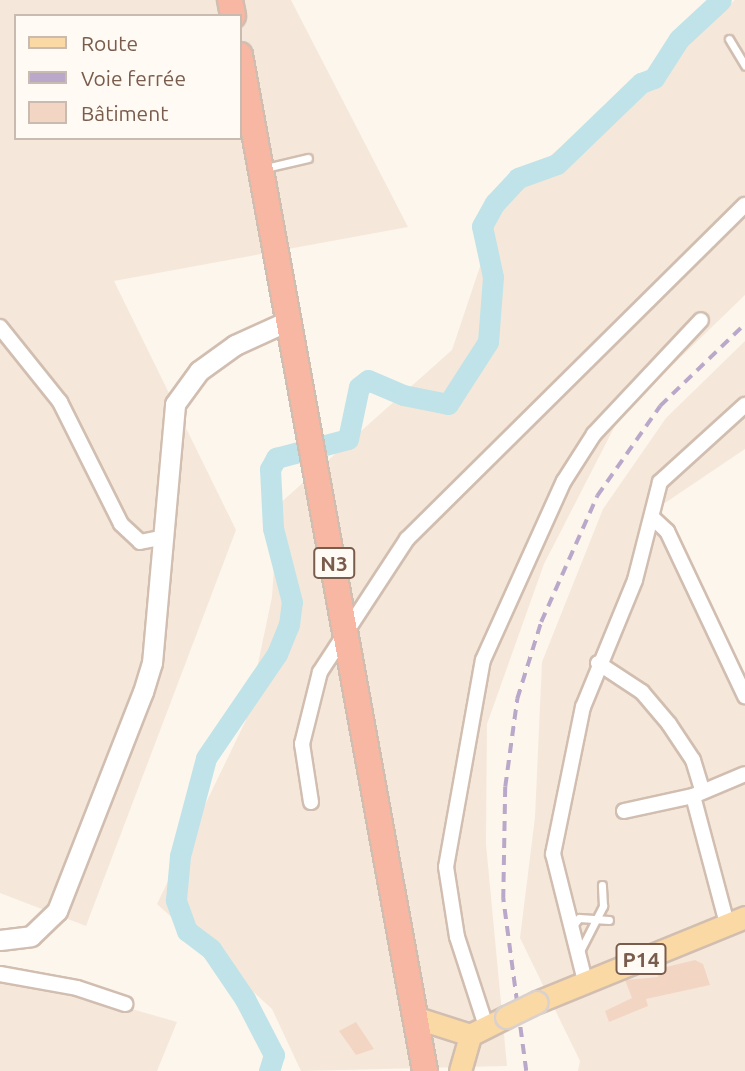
<!DOCTYPE html>
<meta charset="utf-8">
<style>
body{margin:0}
#map{position:relative;width:745px;height:1071px;overflow:hidden;background:#fdf6ec;font-family:Ubuntu,sans-serif}
div>[style]{position:absolute}
.residential>*{inset:0;background:#f5e8da}
.river>*{height:21px;margin:-10.5px;padding:0 10.5px;transform-origin:10.5px;border-radius:10.5px;background:#bfe3e8}
.building>*{inset:0;background:#f3d5c3}
.roads{filter:drop-shadow(2px 0 #d1beb0) drop-shadow(-2px 0 #d1beb0) drop-shadow(0 2px #d1beb0) drop-shadow(0 -2px #d1beb0)}
.lane>*{height:7px;margin:-3.5px;padding:0 3.5px;transform-origin:3.5px;border-radius:3.5px;background:#fff}
.street>*{height:14px;margin:-7px;padding:0 7px;transform-origin:7px;border-radius:7px;background:#fff}
.secondary>*{height:19px;margin:-9.5px;padding:0 9.5px;transform-origin:9.5px;border-radius:9.5px;background:#fff}
.primary>*{height:21px;margin:-10.5px;padding:0 10.5px;transform-origin:10.5px;border-radius:10.5px;background:#fbd9a5}
.highway>*{height:24px;margin:-12px;padding:0 12px;transform-origin:12px;border-radius:12px;background:#f7b7a3}
.rail>*{height:3.5px;margin-top:-1.75px;transform-origin:0;background:repeating-linear-gradient(90deg,#b9a8c9 0 10px,transparent 0 17px)}
.bridges{filter:drop-shadow(2px 0 #dad1cd) drop-shadow(-2px 0 #dad1cd) drop-shadow(0 2px #dad1cd) drop-shadow(0 -2px #dad1cd)}
.primary-bridge>*{height:21px;margin:-10.5px;padding:0 10.5px;transform-origin:10.5px;border-radius:10.5px;background:#fbd9a5}
span{translate:-50% -50%;white-space:nowrap;text-align:center;line-height:1.15;-webkit-text-stroke:6px #fffaf3;paint-order:stroke}
.shield-label span{padding:2px 5px;background:#fffaf3;border:2px solid;border-radius:5px;-webkit-text-stroke-width:0}
.shield-label{font-size:21px;color:#7a5c4d;font-weight:700}
.legend{position:absolute;left:14px;top:14px;width:228px;height:126px;box-sizing:border-box;background:#fffaf3;border:2px solid #cabbb1;margin:0;padding:9px 12px;list-style:none;font-size:21px;color:#7a5c4d}
.legend li{display:flex;align-items:center;gap:14px;height:35px}
.legend b{width:35px;border:2px solid #cabbb1}
</style>
<div id="map">
<div class="residential">
<div style="clip-path:polygon(evenodd,0 0,291px 0,408px 227px,114px 281px,236px 530px,86px 926px,0 893px,0 0,16px 16px,240px 16px,240px 138px,16px 138px,16px 16px)"></div>
<div style="clip-path:polygon(735px 0,745px 0,745px 295px,620px 416px,544px 564px,487px 724px,486px 844px,507px 1066px,301px 1071px,272px 1009px,157px 904px,246px 720px,272px 597px,278px 505px,452px 350px,504px 195px)"></div>
<div style="clip-path:polygon(745px 341px,745px 449px,659px 507px,745px 699px,745px 1071px,578px 1071px,580px 1061px,520px 938px,535px 817px,542px 662px,603px 509px,666px 418px)"></div>
<div style="clip-path:polygon(0 971px,177px 1022px,157px 1071px,0 1071px)"></div>
</div>
<div class="river">
<div style="left:269px;top:1071px;width:17px;rotate:-73deg"></div>
<div style="left:274px;top:1055px;width:63px;rotate:-117.4deg"></div>
<div style="left:245px;top:999px;width:60px;rotate:-124.2deg"></div>
<div style="left:211px;top:949px;width:30px;rotate:-143deg"></div>
<div style="left:187px;top:931px;width:33px;rotate:-110deg"></div>
<div style="left:176px;top:900px;width:44px;rotate:-84.8deg"></div>
<div style="left:180px;top:856px;width:101px;rotate:-75.1deg"></div>
<div style="left:206px;top:758px;width:126px;rotate:-55.7deg"></div>
<div style="left:277px;top:654px;width:31px;rotate:-68deg"></div>
<div style="left:289px;top:625px;width:23px;rotate:-83deg"></div>
<div style="left:292px;top:602px;width:76px;rotate:-104.4deg"></div>
<div style="left:273px;top:528px;width:59px;rotate:-92.9deg"></div>
<div style="left:270px;top:469px;width:13px;rotate:-61deg"></div>
<div style="left:276px;top:458px;width:74px;rotate:-14.8deg"></div>
<div style="left:348px;top:439px;width:53px;rotate:-78.1deg"></div>
<div style="left:359px;top:387px;width:11px;rotate:-38deg"></div>
<div style="left:368px;top:380px;width:38px;rotate:23deg"></div>
<div style="left:403px;top:395px;width:46px;rotate:11.3deg"></div>
<div style="left:448px;top:404px;width:74px;rotate:-57.2deg"></div>
<div style="left:488px;top:342px;width:65px;rotate:-85.6deg"></div>
<div style="left:493px;top:277px;width:52px;rotate:-102.2deg"></div>
<div style="left:482px;top:226px;width:26px;rotate:-61deg"></div>
<div style="left:495px;top:203px;width:34px;rotate:-47deg"></div>
<div style="left:518px;top:178px;width:41px;rotate:-19.7deg"></div>
<div style="left:557px;top:164px;width:117px;rotate:-44deg"></div>
<div style="left:641px;top:83px;width:14px;rotate:-21deg"></div>
<div style="left:654px;top:78px;width:46px;rotate:-57.3deg"></div>
<div style="left:679px;top:39px;width:57px;rotate:-42.9deg"></div>
</div>
<div class="building">
<div style="clip-path:polygon(695px 960px,703px 964px,710px 985px,646px 999px,648px 1006px,609px 1022px,605px 1011px,632px 998px,625px 980px,658px 977px,658px 969px)"></div>
<div style="clip-path:polygon(356px 1022px,374px 1049px,356px 1055px,339px 1031px)"></div>
</div>
<div class="roads">
<div class="lane">
<div style="left:729px;top:39px;width:31px;rotate:59deg"></div>
<div style="left:265px;top:168px;width:44px;rotate:-13.1deg"></div>
<div style="left:571px;top:928px;width:13px;rotate:-51deg"></div>
<div style="left:579px;top:918px;width:30px;rotate:4deg"></div>
<div style="left:580px;top:951px;width:51px;rotate:-62.9deg"></div>
<div style="left:603px;top:906px;width:21px;rotate:-93deg"></div>
</div>
<div class="street">
<div style="left:0;top:327px;width:96px;rotate:51.3deg"></div>
<div style="left:60px;top:402px;width:136px;rotate:63.4deg"></div>
<div style="left:121px;top:524px;width:26px;rotate:43deg"></div>
<div style="left:140px;top:542px;width:21px;rotate:-11deg"></div>
<div style="left:654px;top:519px;width:18px;rotate:43deg"></div>
<div style="left:667px;top:531px;width:183px;rotate:64.7deg"></div>
<div style="left:598px;top:663px;width:53px;rotate:33.4deg"></div>
<div style="left:642px;top:692px;width:42px;rotate:49.8deg"></div>
<div style="left:669px;top:724px;width:43px;rotate:56.3deg"></div>
<div style="left:693px;top:760px;width:30px;rotate:73deg"></div>
<div style="left:693px;top:796px;width:132px;rotate:75.1deg"></div>
<div style="left:311px;top:802px;width:59px;rotate:-98.8deg"></div>
<div style="left:302px;top:744px;width:74px;rotate:-76deg"></div>
<div style="left:320px;top:672px;width:159px;rotate:-56.8deg"></div>
<div style="left:407px;top:539px;width:475px;rotate:-44.7deg"></div>
<div style="left:624px;top:811px;width:71px;rotate:-12.3deg"></div>
<div style="left:693px;top:796px;width:56px;rotate:-22.9deg"></div>
<div style="left:0;top:974px;width:78px;rotate:10.3deg"></div>
<div style="left:77px;top:988px;width:51px;rotate:18.4deg"></div>
<div style="left:585px;top:981px;width:131px;rotate:-104.1deg"></div>
<div style="left:553px;top:854px;width:150px;rotate:-78.5deg"></div>
<div style="left:583px;top:707px;width:137px;rotate:-67.7deg"></div>
<div style="left:635px;top:580px;width:101px;rotate:-75.7deg"></div>
<div style="left:660px;top:482px;width:115px;rotate:-42.2deg"></div>
<div style="left:486px;top:1026px;width:94px;rotate:-108deg"></div>
<div style="left:457px;top:937px;width:71px;rotate:-98.9deg"></div>
<div style="left:446px;top:867px;width:210px;rotate:-79.9deg"></div>
<div style="left:483px;top:660px;width:196px;rotate:-65.7deg"></div>
<div style="left:564px;top:481px;width:56px;rotate:-57.4deg"></div>
<div style="left:594px;top:434px;width:156px;rotate:-46.8deg"></div>
</div>
<div class="secondary">
<div style="left:0;top:940px;width:31px;rotate:-7deg"></div>
<div style="left:31px;top:936px;width:36px;rotate:-44deg"></div>
<div style="left:57px;top:911px;width:235px;rotate:-68.6deg"></div>
<div style="left:143px;top:692px;width:30px;rotate:-73deg"></div>
<div style="left:152px;top:663px;width:260px;rotate:-84.9deg"></div>
<div style="left:175px;top:404px;width:41px;rotate:-54deg"></div>
<div style="left:199px;top:371px;width:44px;rotate:-35.8deg"></div>
<div style="left:235px;top:345px;width:60px;rotate:-24.4deg"></div>
</div>
<div class="primary">
<div style="left:537px;top:1002px;width:225px;rotate:-22.2deg"></div>
<div style="left:414px;top:1017px;width:59px;rotate:17.8deg"></div>
<div style="left:470px;top:1035px;width:40px;rotate:-26.6deg"></div>
<div style="left:460px;top:1071px;width:37px;rotate:-74deg"></div>
</div>
<div class="highway">
<div style="left:230px;top:0;width:16px;rotate:79deg"></div>
<div style="left:240px;top:55px;width:1033px;rotate:79.68deg"></div>
</div>
</div>
<div class="rail">
<div style="left:526px;top:1071px;width:174px;rotate:-97.6deg"></div>
<div style="left:503px;top:899px;width:112px;rotate:-89deg"></div>
<div style="left:505px;top:787px;width:89px;rotate:-82.2deg"></div>
<div style="left:517px;top:699px;width:81px;rotate:-72.7deg"></div>
<div style="left:541px;top:622px;width:138px;rotate:-66deg"></div>
<div style="left:597px;top:496px;width:110px;rotate:-55deg"></div>
<div style="left:660px;top:406px;width:118px;rotate:-44deg"></div>
</div>
<div class="bridges">
<div class="primary-bridge">
<div style="left:506px;top:1017px;width:34px;rotate:-26deg"></div>
</div>
</div>
<div class="shield-label">
<span style="left:334px;top:563px">N3</span>
<span style="left:641px;top:959px">P14</span>
</div>
<ul class="legend">
<li><b style="height:9px;background:#fbd9a5"></b>Route</li>
<li><b style="height:9px;background:#b9a8c9"></b>Voie ferrée</li>
<li><b style="height:19px;background:#f3d5c3"></b>Bâtiment</li>
</ul>
</div>
